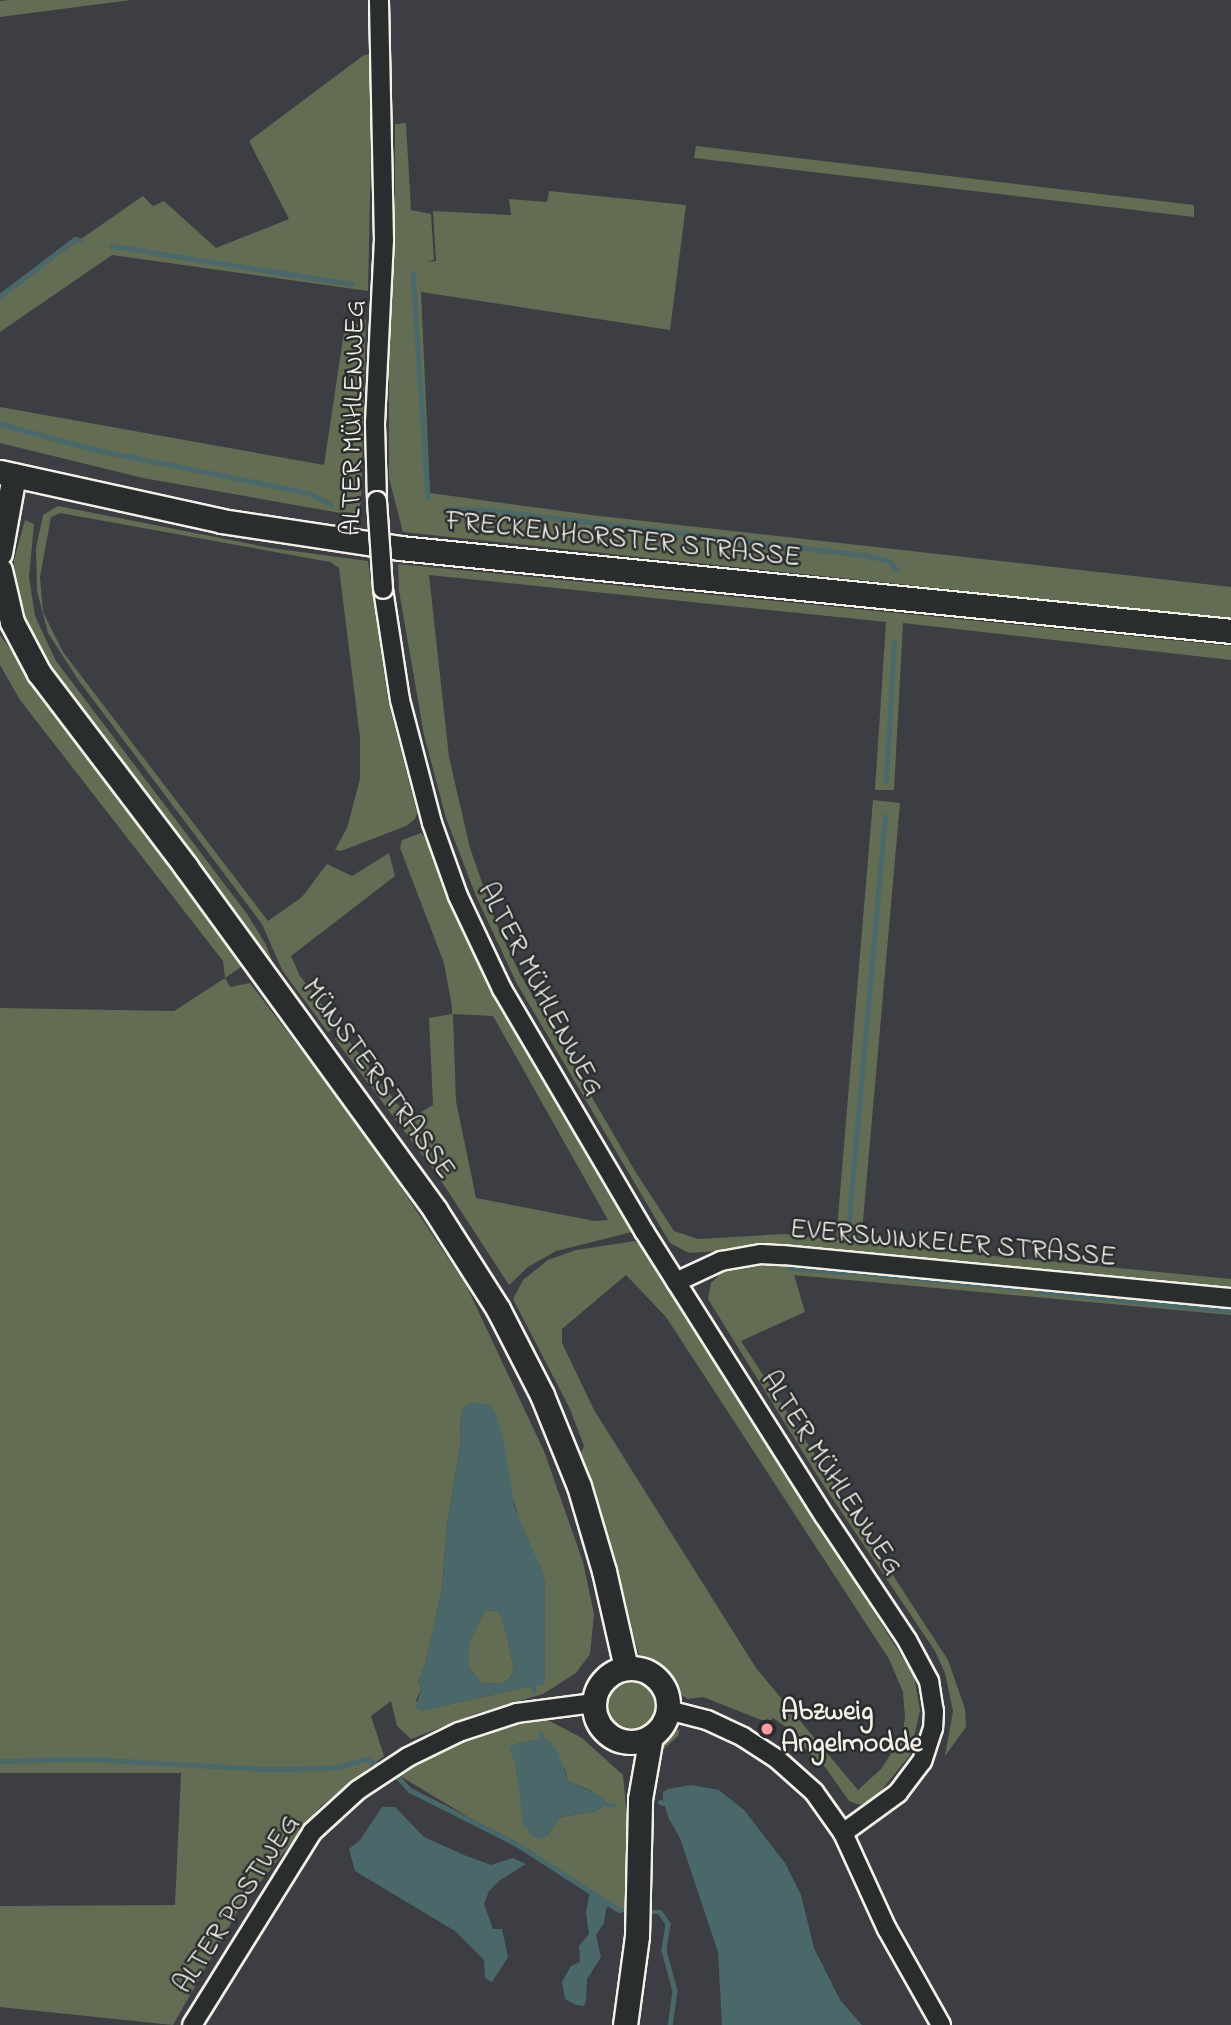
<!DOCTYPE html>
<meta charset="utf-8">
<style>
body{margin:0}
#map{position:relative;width:1231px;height:2025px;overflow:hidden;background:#3c3e44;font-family:"Indie Flower",sans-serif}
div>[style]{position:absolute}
.green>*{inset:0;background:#626d53}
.round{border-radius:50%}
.water>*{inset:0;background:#4a686a}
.stream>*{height:4.5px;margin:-2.25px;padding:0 2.25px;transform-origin:2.25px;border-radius:2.25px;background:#4a686a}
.roads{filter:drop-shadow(2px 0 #f4f1e8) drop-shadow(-2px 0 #f4f1e8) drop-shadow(0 2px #f4f1e8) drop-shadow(0 -2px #f4f1e8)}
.minor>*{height:18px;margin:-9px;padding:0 9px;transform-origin:9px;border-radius:9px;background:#2a2d2e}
.major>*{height:23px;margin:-11.5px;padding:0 11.5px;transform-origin:11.5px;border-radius:11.5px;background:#2a2d2e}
.major>.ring{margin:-11.5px;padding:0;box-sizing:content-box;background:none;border:23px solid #2a2d2e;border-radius:50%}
.bridges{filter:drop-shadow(2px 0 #f4f1e8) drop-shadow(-2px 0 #f4f1e8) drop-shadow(0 2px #f4f1e8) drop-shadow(0 -2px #f4f1e8)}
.minor-bridge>*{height:18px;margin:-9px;padding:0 9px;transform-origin:9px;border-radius:9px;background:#2a2d2e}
.dots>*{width:19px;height:19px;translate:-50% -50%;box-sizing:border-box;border:4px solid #2a2d2e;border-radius:50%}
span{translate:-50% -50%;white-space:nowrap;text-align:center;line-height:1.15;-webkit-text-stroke:5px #2a2d2e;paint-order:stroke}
.street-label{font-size:28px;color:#f4f1e8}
.poi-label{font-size:28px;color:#f4f1e8;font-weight:700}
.left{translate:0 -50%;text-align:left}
</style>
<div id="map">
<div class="green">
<div style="clip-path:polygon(9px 0,131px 0,0 17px,0 1px)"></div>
<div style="clip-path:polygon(373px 54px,368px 291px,112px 255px,0 332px,0 295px,143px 196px,153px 206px,164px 201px,216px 248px,289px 219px,249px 141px,364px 55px)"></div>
<div style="clip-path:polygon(406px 123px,411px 210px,431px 214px,434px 260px,426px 262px,436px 261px,433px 211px,511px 215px,509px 199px,547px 202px,549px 191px,686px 205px,670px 330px,421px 292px,430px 493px,591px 515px,1231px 587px,1231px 619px,403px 532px,389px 478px,389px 365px,395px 241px,395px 124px)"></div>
<div style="clip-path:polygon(696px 146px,1194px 205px,1194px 217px,694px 158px)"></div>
<div style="clip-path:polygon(366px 319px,361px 501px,357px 516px,143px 478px,0 443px,0 407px,324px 465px,344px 332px)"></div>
<div style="clip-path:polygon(58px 506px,271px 548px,368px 561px,388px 701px,417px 813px,415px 819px,406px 826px,341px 851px,335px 850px,347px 828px,360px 779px,360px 738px,339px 568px,330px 562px,60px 513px,51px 517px,40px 577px,43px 612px,63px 652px,268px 921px,302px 897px,327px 864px,352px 876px,389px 853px,395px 876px,291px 956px,300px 976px,338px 1026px,328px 1032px,282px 970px,262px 924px,79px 681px,48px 633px,37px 591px,36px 548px,43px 515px)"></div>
<div style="clip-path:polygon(25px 520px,34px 524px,29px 577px,35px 616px,56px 661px,247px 914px,265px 943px,275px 968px,250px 942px,50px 674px,21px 614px,15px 594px,14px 560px)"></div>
<div style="clip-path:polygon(398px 564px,1231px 646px,1231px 660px,903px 623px,894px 790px,875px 790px,886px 622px,429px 575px,449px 757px,470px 848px,496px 923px,520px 974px,635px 1171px,674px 1231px,698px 1239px,784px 1234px,836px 1240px,873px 800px,900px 803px,861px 1243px,1231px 1279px,1231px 1291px,775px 1247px,689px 1253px,670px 1243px,516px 982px,476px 896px,446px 818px,424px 735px,399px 591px)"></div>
<div style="clip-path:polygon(evenodd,0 635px,244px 965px,225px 978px,230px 987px,250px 983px,364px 1132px,466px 1285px,544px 1451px,583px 1562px,594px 1614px,590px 1654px,576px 1673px,543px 1694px,475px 1714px,411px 1739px,397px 1726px,391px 1701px,371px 1716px,384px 1756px,320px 1807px,239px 1909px,173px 2025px,0 2007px,0 1906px,175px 1905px,181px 1773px,0 1773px,0 1008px,174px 1011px,225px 978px,223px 961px,20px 700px,0 665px,0 635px,471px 1403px,488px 1405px,521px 1527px,542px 1571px,545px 1583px,545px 1683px,420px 1711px,416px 1700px,422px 1689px,418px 1681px,425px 1666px,442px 1590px,447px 1524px,461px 1441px,460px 1420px,464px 1408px,471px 1403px)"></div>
<div style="clip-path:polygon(evenodd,421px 833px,430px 842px,460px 923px,497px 1000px,632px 1232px,556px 1251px,528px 1267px,509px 1285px,438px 1176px,335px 1039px,343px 1033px,409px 1119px,433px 1105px,429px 1018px,452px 1014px,452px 1007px,444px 963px,400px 848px,402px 840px,421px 833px,453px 1014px,493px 1016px,608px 1220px,595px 1221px,476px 1198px,456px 1101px,453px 1014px)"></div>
<div style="clip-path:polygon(evenodd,635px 1241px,648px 1252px,914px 1676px,920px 1710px,910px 1755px,876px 1797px,860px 1805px,849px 1801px,825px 1767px,792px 1737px,795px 1733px,773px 1718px,769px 1723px,703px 1697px,688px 1699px,676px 1692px,663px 1672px,640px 1658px,583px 1471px,580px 1455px,584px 1446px,570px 1409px,513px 1299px,523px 1280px,548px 1260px,576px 1250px,635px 1241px,626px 1275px,666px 1317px,889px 1659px,903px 1692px,905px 1717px,902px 1737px,881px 1769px,858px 1790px,756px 1668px,594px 1410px,562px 1343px,562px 1329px,626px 1275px)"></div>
<div style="clip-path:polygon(762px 1262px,1231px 1305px,1231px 1315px,794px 1275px,805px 1312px,741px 1341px,948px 1660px,965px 1709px,966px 1727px,945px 1756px,953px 1711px,945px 1673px,935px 1651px,820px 1480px,708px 1299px,711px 1283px,721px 1273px,742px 1265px)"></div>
<div style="clip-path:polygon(485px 1610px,497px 1611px,501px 1616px,509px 1644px,514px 1671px,509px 1679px,502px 1684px,482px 1683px,469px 1668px,469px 1643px)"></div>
<div class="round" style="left:602px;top:1676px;width:58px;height:58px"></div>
<div style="clip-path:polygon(evenodd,544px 1718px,582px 1738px,623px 1775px,627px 1818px,625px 1911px,395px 1773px,478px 1735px,513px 1723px,544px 1718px,544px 1739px,565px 1770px,568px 1781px,592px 1791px,596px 1811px,561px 1817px,547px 1836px,520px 1793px,516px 1765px,516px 1744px,544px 1739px)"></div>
<div style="clip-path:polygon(680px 1729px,678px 1736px,657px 1755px,659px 1739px)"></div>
</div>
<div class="water">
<div style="clip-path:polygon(evenodd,471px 1403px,488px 1404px,495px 1412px,503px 1437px,515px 1508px,542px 1571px,545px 1583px,545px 1683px,420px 1711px,415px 1707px,422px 1689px,418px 1681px,425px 1666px,442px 1590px,447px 1524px,461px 1441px,460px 1420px,464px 1408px,471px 1403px,485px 1610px,497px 1611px,501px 1616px,509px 1644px,514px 1671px,509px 1679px,501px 1684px,482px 1683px,469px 1668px,469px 1643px,485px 1610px)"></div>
<div style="clip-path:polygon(542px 1739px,548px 1740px,558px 1752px,568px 1781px,604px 1797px,607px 1805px,596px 1811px,561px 1817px,547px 1836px,540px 1839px,532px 1836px,523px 1824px,516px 1765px,509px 1748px,516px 1744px)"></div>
<div style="clip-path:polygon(691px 1785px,719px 1790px,744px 1810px,785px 1863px,801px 1895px,814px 1948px,840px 2000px,862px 2025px,722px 2025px,718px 1952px,680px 1838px,669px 1819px,663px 1800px,663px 1792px,668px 1789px)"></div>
<div style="clip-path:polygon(382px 1807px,395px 1807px,424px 1837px,464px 1855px,491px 1865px,513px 1858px,526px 1864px,499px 1881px,489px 1891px,484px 1904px,493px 1929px,502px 1929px,508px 1957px,492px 1982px,485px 1978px,484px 1960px,455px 1931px,355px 1871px,349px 1849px,360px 1840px)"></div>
<div style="clip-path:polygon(590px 1890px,612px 1903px,606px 1909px,604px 1923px,596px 1935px,601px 1957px,587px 1979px,586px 2001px,584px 2006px,576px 2005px,565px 1999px,562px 1982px,571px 1966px,580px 1962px,579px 1946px,589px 1934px,586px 1913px)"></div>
</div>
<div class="stream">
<div style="left:112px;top:246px;width:243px;rotate:9deg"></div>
<div style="left:413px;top:273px;width:225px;rotate:86.2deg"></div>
<div style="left:0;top:296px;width:94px;rotate:-37.2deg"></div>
<div style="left:75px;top:239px;width:5px;rotate:11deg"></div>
<div style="left:0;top:424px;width:100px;rotate:15deg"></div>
<div style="left:97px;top:450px;width:216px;rotate:11.5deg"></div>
<div style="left:309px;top:493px;width:25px;rotate:27deg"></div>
<div style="left:447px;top:509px;width:43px;rotate:1.3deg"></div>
<div style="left:490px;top:510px;width:383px;rotate:6.9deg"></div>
<div style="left:870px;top:556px;width:20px;rotate:15deg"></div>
<div style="left:889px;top:561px;width:12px;rotate:48deg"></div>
<div style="left:886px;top:781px;width:140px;rotate:-86.7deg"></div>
<div style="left:848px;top:1230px;width:415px;rotate:-84.9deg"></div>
<div style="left:789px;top:1268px;width:55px;rotate:4.2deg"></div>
<div style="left:844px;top:1271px;width:175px;rotate:5.6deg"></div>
<div style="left:1037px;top:1291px;width:195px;rotate:5.9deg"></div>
<div style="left:534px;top:1686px;width:5px;rotate:90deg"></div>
<div style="left:541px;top:1735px;width:4px;rotate:76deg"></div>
<div style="left:0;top:1761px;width:88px;rotate:-1.3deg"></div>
<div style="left:88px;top:1759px;width:179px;rotate:3.2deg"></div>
<div style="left:267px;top:1769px;width:65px;rotate:-0.9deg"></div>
<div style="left:332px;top:1768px;width:35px;rotate:-15deg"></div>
<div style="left:366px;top:1759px;width:10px;rotate:24deg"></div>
<div style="left:396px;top:1775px;width:21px;rotate:47deg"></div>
<div style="left:410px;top:1790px;width:118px;rotate:26.8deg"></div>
<div style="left:515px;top:1843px;width:124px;rotate:32.8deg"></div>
<div style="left:619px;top:1910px;width:6px"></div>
<div style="left:660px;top:1802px;width:3px;rotate:18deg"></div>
<div style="left:607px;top:1805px;width:8px"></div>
<div style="left:653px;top:1912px;width:7px"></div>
<div style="left:660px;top:1912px;width:14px;rotate:56deg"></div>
<div style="left:668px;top:1924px;width:26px;rotate:99deg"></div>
<div style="left:664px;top:1950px;width:42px;rotate:75deg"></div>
<div style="left:675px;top:1991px;width:34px;rotate:98deg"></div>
</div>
<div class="roads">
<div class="minor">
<div style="left:377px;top:501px;width:78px;rotate:-91.5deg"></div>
<div style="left:375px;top:423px;width:182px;rotate:-87.2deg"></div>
<div style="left:384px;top:241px;width:241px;rotate:-91.2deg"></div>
<div style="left:383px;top:589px;width:112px;rotate:81.3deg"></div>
<div style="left:400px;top:700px;width:127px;rotate:75.4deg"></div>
<div style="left:432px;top:823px;width:77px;rotate:70.4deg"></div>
<div style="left:458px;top:896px;width:103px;rotate:64.7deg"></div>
<div style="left:502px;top:989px;width:281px;rotate:59.6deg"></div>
<div style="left:644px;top:1231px;width:338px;rotate:57.7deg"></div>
<div style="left:825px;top:1517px;width:148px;rotate:56.3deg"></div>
<div style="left:907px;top:1640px;width:47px;rotate:61.8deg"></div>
<div style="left:929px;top:1681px;width:30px;rotate:81deg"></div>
<div style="left:934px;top:1711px;width:17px;rotate:93deg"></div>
<div style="left:933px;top:1728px;width:35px;rotate:108deg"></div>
<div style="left:922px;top:1761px;width:40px;rotate:127deg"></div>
<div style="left:898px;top:1793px;width:68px;rotate:144deg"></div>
<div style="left:676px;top:1282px;width:50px;rotate:-25deg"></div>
<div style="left:721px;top:1261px;width:41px;rotate:-9.9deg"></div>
<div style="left:761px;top:1254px;width:22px;rotate:3deg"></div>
<div style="left:783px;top:1255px;width:450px;rotate:5.5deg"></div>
<div style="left:668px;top:1710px;width:40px;rotate:14.4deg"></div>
<div style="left:707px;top:1720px;width:40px;rotate:25deg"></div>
<div style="left:743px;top:1737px;width:40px;rotate:32.9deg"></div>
<div style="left:777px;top:1759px;width:50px;rotate:41.7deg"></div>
<div style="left:814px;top:1792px;width:50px;rotate:54.7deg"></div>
<div style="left:843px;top:1833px;width:106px;rotate:65.4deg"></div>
<div style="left:887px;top:1929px;width:110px;rotate:60.6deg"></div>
<div style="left:192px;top:2025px;width:227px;rotate:-58.1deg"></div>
<div style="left:312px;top:1832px;width:62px;rotate:-42.4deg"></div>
<div style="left:358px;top:1790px;width:60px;rotate:-33.4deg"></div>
<div style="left:408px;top:1757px;width:57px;rotate:-26.1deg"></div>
<div style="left:459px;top:1732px;width:61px;rotate:-18.1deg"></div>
<div style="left:517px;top:1713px;width:78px;rotate:-7.4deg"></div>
</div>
<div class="major">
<div style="left:0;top:472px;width:227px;rotate:12.4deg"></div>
<div style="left:222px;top:521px;width:180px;rotate:8.6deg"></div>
<div style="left:400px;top:548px;width:835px;rotate:5.7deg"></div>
<div style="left:0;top:553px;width:79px;rotate:-79.8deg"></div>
<div style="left:0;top:570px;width:53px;rotate:77deg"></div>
<div style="left:12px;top:622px;width:58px;rotate:62.1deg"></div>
<div style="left:39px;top:673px;width:243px;rotate:52.8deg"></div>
<div style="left:186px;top:867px;width:424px;rotate:54deg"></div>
<div style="left:435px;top:1210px;width:117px;rotate:57.5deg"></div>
<div style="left:498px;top:1309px;width:97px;rotate:62.9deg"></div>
<div style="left:542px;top:1395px;width:98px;rotate:67.9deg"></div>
<div style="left:579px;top:1486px;width:89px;rotate:73.6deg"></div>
<div style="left:604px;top:1571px;width:99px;rotate:77.2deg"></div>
<div class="ring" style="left:594px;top:1668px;width:51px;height:51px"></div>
<div style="left:625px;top:2025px;width:90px;rotate:-82.3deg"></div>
<div style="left:637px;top:1936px;width:137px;rotate:-88.7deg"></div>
<div style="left:640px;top:1799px;width:64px;rotate:-80.1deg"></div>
</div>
</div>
<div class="bridges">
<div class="minor-bridge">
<div style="left:377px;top:501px;width:88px;rotate:86.1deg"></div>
</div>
</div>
<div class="dots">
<div style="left:767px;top:1729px;background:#ff9aa2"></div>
</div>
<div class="street-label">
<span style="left:355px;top:418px;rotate:-89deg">ALTER MÜHLENWEG</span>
<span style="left:623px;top:541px;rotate:6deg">FRECKENHORSTER STRASSE</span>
<span style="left:539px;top:990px;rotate:62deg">ALTER MÜHLENWEG</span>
<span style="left:377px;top:1080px;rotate:54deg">MÜNSTERSTRASSE</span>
<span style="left:953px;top:1245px;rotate:5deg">EVERSWINKELER STRASSE</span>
<span style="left:830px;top:1474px;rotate:57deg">ALTER MÜHLENWEG</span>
<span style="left:238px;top:1905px;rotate:-57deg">ALTER POSTWEG</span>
</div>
<div class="poi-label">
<span class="left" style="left:781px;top:1729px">Abzweig<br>Angelmodde</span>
</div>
</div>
